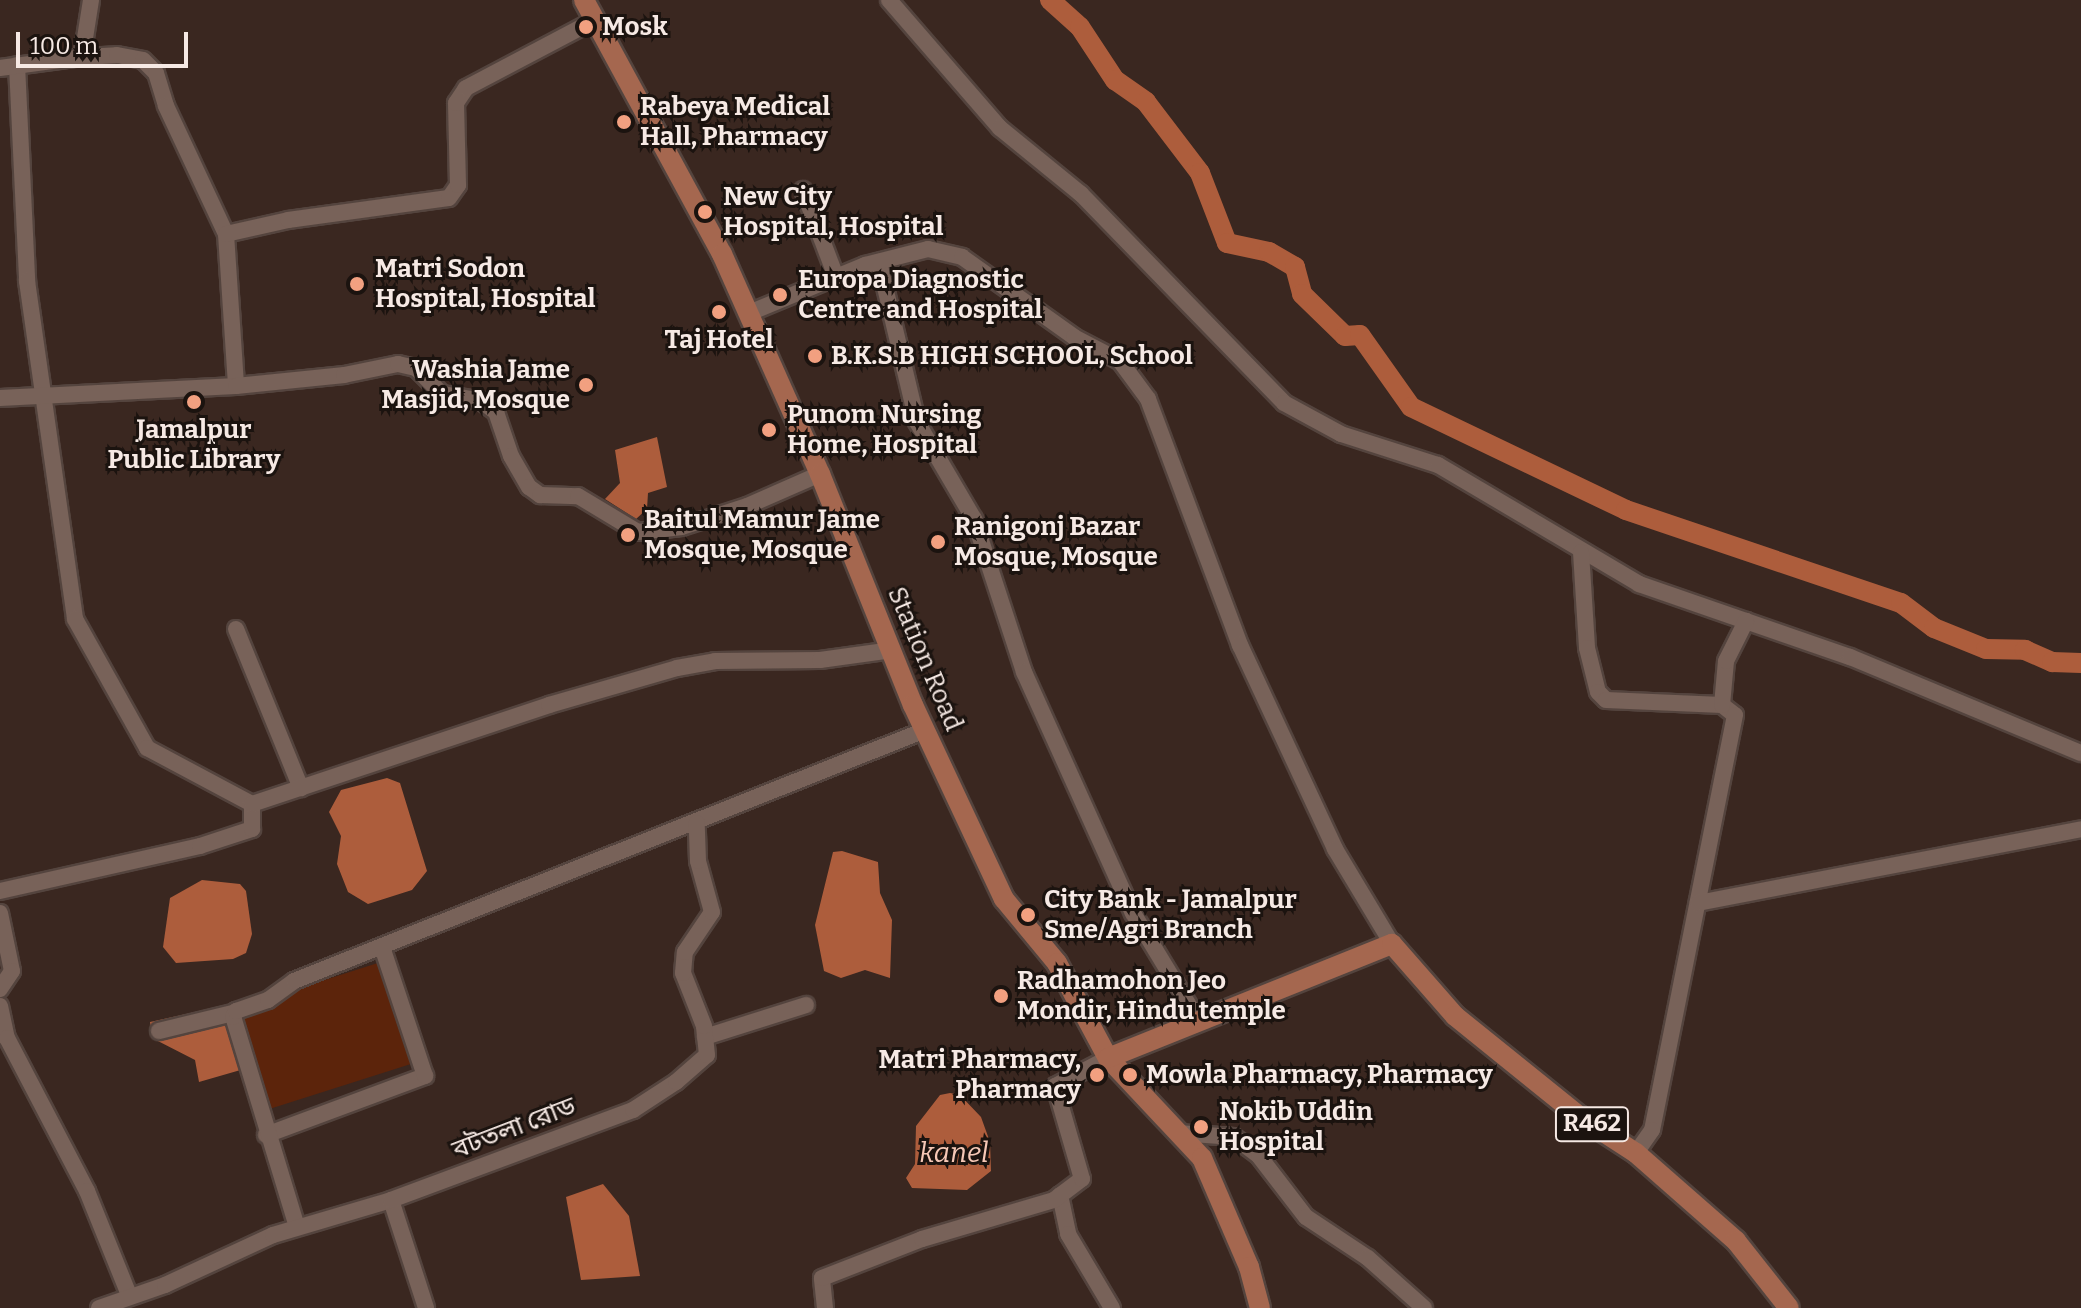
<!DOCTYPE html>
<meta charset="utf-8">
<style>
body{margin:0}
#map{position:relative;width:2081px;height:1308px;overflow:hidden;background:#3a2720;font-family:Bitter,"Noto Sans Bengali",serif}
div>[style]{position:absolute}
.green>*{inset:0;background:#5c240b}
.water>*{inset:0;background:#ad5d3c}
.river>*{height:20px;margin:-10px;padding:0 10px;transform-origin:10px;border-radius:10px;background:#ad5d3c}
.roads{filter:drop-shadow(2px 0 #54443e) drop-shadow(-2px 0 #54443e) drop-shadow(0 2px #54443e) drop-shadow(0 -2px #54443e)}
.minor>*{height:16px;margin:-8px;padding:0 8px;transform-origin:8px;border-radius:8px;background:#786259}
.major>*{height:20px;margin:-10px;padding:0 10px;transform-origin:10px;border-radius:10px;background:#a5674f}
.dots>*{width:22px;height:22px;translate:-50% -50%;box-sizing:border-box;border:4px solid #1b130f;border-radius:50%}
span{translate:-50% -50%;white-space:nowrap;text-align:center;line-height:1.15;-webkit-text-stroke:6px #1b130f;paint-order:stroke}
.shield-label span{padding:2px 6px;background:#1b130f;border:2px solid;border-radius:6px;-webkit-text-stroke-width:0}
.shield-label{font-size:24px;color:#f6e9e4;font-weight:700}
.poi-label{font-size:26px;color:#f6e9e4;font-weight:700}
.left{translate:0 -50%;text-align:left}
.right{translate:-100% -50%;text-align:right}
.street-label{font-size:26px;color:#f6e9e4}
.water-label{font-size:28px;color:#f6c8b6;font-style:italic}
.scale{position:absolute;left:16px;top:32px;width:172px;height:36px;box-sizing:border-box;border:4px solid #f6e9e4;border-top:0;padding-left:10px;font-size:24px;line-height:28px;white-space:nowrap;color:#f6e9e4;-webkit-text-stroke:6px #1b130f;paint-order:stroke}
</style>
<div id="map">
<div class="green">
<div style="clip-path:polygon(381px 962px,414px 1063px,260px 1112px,227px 1011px)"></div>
</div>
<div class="water">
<div style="clip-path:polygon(657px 437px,667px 487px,648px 493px,647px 509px,636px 519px,605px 499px,620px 483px,615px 450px)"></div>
<div style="clip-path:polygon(387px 778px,400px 783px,427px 871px,412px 890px,368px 904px,348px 892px,337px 864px,341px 836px,329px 812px,341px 790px)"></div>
<div style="clip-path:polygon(842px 851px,878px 862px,880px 893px,892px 920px,890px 978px,865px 970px,841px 978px,824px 971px,815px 925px,833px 852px)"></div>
<div style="clip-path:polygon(202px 880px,240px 884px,246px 891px,252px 934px,246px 953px,233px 959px,176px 963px,163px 947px,170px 898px)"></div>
<div style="clip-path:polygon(227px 1005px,244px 1069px,199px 1082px,195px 1060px,152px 1038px,150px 1022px)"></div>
<div style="clip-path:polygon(950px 1093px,960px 1095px,981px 1117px,990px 1142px,991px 1171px,967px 1190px,912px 1188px,906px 1178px,915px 1164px,916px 1126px,940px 1095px)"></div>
<div style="clip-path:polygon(603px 1184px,629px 1216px,640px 1276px,581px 1280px,566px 1197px)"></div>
</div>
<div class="river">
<div style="left:1050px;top:0;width:40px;rotate:42deg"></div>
<div style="left:1080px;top:27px;width:64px;rotate:56.6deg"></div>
<div style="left:1115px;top:80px;width:38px;rotate:35deg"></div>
<div style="left:1146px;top:102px;width:89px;rotate:52.7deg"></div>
<div style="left:1200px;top:173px;width:75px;rotate:68.9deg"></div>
<div style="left:1227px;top:243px;width:43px;rotate:12.1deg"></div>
<div style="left:1269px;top:252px;width:30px;rotate:30deg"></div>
<div style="left:1295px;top:267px;width:28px;rotate:75deg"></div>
<div style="left:1302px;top:294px;width:60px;rotate:44.3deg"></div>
<div style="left:1345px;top:336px;width:15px;rotate:-4deg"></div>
<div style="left:1360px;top:335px;width:88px;rotate:54.7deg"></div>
<div style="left:1411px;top:407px;width:238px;rotate:25.6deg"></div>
<div style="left:1626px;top:510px;width:290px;rotate:18.7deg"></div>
<div style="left:1901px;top:603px;width:41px;rotate:37.1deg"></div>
<div style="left:1934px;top:628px;width:56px;rotate:22deg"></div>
<div style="left:1986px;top:649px;width:39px;rotate:1deg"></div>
<div style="left:2025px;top:650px;width:30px;rotate:24deg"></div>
<div style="left:2052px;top:662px;width:29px;rotate:2deg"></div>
</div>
<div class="roads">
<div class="minor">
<div style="left:889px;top:0;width:169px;rotate:49.1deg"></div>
<div style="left:1000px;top:128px;width:104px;rotate:39.2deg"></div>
<div style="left:1081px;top:194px;width:291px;rotate:45.8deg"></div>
<div style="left:1284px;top:403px;width:65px;rotate:28.5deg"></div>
<div style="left:1341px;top:434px;width:102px;rotate:17.7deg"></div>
<div style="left:1438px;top:465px;width:234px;rotate:30.6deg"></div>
<div style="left:1639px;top:584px;width:223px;rotate:19.1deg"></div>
<div style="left:1850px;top:657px;width:250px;rotate:22.6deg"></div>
<div style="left:82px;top:57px;width:35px;rotate:-3deg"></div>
<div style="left:117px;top:55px;width:26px;rotate:11deg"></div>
<div style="left:143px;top:60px;width:18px;rotate:45deg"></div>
<div style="left:156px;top:73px;width:34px;rotate:73deg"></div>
<div style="left:166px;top:106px;width:141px;rotate:64.9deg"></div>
<div style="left:226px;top:234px;width:152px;rotate:86.2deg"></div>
<div style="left:17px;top:65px;width:216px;rotate:87.3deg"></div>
<div style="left:27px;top:281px;width:341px;rotate:81.9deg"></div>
<div style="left:75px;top:619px;width:148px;rotate:60.8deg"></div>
<div style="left:147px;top:748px;width:119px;rotate:28.1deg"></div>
<div style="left:0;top:68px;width:83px;rotate:-7.6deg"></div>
<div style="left:82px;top:57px;width:58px;rotate:-81deg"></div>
<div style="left:803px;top:190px;width:93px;rotate:69.2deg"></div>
<div style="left:226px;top:234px;width:64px;rotate:-12.7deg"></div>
<div style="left:288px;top:220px;width:162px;rotate:-7.8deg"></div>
<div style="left:449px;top:198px;width:16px;rotate:-55deg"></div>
<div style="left:458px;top:185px;width:82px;rotate:-91.4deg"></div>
<div style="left:456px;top:103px;width:18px;rotate:-56deg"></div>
<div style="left:466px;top:88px;width:146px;rotate:-27.8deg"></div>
<div style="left:879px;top:262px;width:164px;rotate:76.6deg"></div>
<div style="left:917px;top:422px;width:113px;rotate:59.6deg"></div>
<div style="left:974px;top:519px;width:161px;rotate:71.9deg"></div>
<div style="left:1024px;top:672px;width:265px;rotate:65.7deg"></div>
<div style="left:1133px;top:913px;width:127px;rotate:58.8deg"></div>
<div style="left:749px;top:313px;width:126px;rotate:-22.5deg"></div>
<div style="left:865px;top:265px;width:65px;rotate:-14.3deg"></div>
<div style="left:928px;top:249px;width:35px;rotate:13deg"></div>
<div style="left:962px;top:257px;width:138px;rotate:35.5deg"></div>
<div style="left:1074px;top:337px;width:52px;rotate:27.6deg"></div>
<div style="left:1120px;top:361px;width:47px;rotate:53.6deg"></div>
<div style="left:1148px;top:399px;width:263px;rotate:69.5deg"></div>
<div style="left:1240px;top:645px;width:225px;rotate:65deg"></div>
<div style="left:1335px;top:849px;width:111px;rotate:59deg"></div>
<div style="left:0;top:398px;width:236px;rotate:-2.9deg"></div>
<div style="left:236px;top:386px;width:109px;rotate:-5.8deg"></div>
<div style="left:344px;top:375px;width:55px;rotate:-11.5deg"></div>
<div style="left:398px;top:364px;width:18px;rotate:13deg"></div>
<div style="left:416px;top:368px;width:37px;rotate:45deg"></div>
<div style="left:442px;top:394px;width:40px;rotate:10deg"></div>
<div style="left:481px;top:401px;width:19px;rotate:36deg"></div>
<div style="left:496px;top:412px;width:46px;rotate:71.2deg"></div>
<div style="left:511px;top:456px;width:36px;rotate:60deg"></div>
<div style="left:529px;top:487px;width:14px;rotate:36deg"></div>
<div style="left:540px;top:495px;width:38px;rotate:2deg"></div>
<div style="left:578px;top:496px;width:70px;rotate:31deg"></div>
<div style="left:638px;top:532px;width:44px;rotate:-6.5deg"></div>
<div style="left:682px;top:527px;width:68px;rotate:-17.9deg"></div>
<div style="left:747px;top:506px;width:80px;rotate:-23.7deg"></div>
<div style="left:1581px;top:552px;width:96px;rotate:86.4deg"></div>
<div style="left:1587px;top:648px;width:45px;rotate:76deg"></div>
<div style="left:1598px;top:692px;width:11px;rotate:45deg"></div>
<div style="left:1606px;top:700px;width:116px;rotate:2.5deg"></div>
<div style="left:1722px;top:705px;width:16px;rotate:38deg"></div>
<div style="left:1735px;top:715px;width:423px;rotate:101.3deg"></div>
<div style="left:1652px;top:1130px;width:28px;rotate:125deg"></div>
<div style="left:236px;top:629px;width:172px;rotate:67.8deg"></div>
<div style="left:1722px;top:705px;width:44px;rotate:-84.8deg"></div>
<div style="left:1726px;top:661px;width:45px;rotate:-63.4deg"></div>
<div style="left:0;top:891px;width:205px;rotate:-12.7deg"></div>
<div style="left:200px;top:846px;width:55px;rotate:-18.1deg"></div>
<div style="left:252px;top:829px;width:25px;rotate:-90deg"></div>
<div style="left:252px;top:804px;width:313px;rotate:-18.4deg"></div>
<div style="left:549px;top:705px;width:133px;rotate:-16.1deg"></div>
<div style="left:677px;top:668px;width:39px;rotate:-10deg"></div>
<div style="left:715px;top:661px;width:105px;rotate:-0.5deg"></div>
<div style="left:820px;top:660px;width:73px;rotate:-7.9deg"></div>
<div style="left:1698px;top:903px;width:390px;rotate:-10.9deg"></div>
<div style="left:0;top:913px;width:59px;rotate:78.3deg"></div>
<div style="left:12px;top:971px;width:22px;rotate:124deg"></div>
<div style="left:0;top:1006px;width:33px;rotate:78deg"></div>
<div style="left:7px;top:1038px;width:173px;rotate:62.4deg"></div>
<div style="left:87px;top:1191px;width:112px;rotate:68deg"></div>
<div style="left:159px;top:1031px;width:76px;rotate:-13.7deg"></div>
<div style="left:705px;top:1037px;width:106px;rotate:-17.6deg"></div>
<div style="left:1178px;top:1133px;width:56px;rotate:4.1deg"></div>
<div style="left:1234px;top:1137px;width:31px;rotate:37deg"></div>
<div style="left:1259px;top:1156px;width:77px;rotate:52.4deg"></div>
<div style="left:1306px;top:1217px;width:74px;rotate:33.5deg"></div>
<div style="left:1368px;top:1258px;width:75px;rotate:41.8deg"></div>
<div style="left:266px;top:1135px;width:170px;rotate:-20.4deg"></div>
<div style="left:425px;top:1076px;width:136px;rotate:-108.4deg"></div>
<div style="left:1060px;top:1195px;width:40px;rotate:78deg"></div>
<div style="left:1068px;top:1234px;width:86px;rotate:59.3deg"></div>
<div style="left:391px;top:1200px;width:114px;rotate:72deg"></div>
<div style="left:297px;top:1227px;width:220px;rotate:-106.9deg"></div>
<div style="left:233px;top:1017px;width:7px;rotate:-63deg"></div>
<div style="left:236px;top:1011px;width:34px;rotate:-19deg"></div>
<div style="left:268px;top:1000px;width:32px;rotate:-36deg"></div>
<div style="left:294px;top:981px;width:679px;rotate:-21.69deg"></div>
<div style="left:99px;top:1308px;width:70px;rotate:-19.2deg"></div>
<div style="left:165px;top:1285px;width:119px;rotate:-24.8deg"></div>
<div style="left:273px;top:1235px;width:123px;rotate:-16.5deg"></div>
<div style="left:391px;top:1200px;width:258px;rotate:-20.4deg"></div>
<div style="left:633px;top:1110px;width:51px;rotate:-33.1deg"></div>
<div style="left:676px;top:1082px;width:41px;rotate:-41.1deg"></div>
<div style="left:707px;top:1055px;width:29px;rotate:-96deg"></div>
<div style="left:704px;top:1026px;width:57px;rotate:-111.6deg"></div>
<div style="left:683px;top:973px;width:21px;rotate:-85deg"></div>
<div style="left:685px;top:952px;width:48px;rotate:-56deg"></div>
<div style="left:712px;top:912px;width:53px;rotate:-105.4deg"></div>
<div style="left:698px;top:861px;width:38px;rotate:-92deg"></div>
<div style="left:825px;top:1308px;width:30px;rotate:-96deg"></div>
<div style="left:822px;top:1278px;width:107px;rotate:-21.3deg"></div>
<div style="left:922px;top:1239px;width:138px;rotate:-16.5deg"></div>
<div style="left:1054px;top:1200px;width:35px;rotate:-37deg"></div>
<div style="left:1082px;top:1179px;width:97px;rotate:-106.2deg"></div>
<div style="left:1055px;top:1086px;width:60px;rotate:-27.8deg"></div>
</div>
<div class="major">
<div style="left:584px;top:0;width:289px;rotate:61.5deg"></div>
<div style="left:722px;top:254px;width:241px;rotate:66deg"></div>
<div style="left:820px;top:474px;width:249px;rotate:68.1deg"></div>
<div style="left:913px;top:705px;width:214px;rotate:64.9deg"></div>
<div style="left:1004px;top:899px;width:83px;rotate:50.4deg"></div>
<div style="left:1057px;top:963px;width:108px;rotate:61.8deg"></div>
<div style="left:1108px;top:1058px;width:137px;rotate:46.8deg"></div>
<div style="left:1202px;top:1158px;width:119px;rotate:66.7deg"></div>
<div style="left:1249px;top:1267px;width:42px;rotate:75deg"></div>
<div style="left:1108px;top:1058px;width:306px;rotate:-21.9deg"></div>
<div style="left:1392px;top:944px;width:96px;rotate:48.8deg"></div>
<div style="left:1455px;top:1016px;width:159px;rotate:38.9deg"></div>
<div style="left:1579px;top:1116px;width:68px;rotate:33deg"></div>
<div style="left:1636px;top:1153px;width:133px;rotate:41.3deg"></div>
<div style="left:1736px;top:1241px;width:85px;rotate:51.7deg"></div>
</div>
</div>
<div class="dots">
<div style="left:586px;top:27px;background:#f2a080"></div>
<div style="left:624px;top:122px;background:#f2a080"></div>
<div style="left:705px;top:212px;background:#f2a080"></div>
<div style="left:357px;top:284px;background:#f2a080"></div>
<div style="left:780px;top:295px;background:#f2a080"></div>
<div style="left:719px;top:312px;background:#f2a080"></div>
<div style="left:815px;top:356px;background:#f2a080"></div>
<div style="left:586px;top:385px;background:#f2a080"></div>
<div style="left:194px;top:402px;background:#f2a080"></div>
<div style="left:769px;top:430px;background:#f2a080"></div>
<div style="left:628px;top:535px;background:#f2a080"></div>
<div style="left:938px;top:542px;background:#f2a080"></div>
<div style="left:1028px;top:915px;background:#f2a080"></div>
<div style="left:1001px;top:996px;background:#f2a080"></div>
<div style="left:1097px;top:1075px;background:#f2a080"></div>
<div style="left:1130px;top:1075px;background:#f2a080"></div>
<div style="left:1201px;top:1127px;background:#f2a080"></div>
</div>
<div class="shield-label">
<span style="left:1592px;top:1124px">R462</span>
</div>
<div class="poi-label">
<span class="left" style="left:602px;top:27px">Mosk</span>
<span class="left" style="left:640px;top:122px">Rabeya Medical<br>Hall, Pharmacy</span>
<span class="left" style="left:723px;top:212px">New City<br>Hospital, Hospital</span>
<span class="left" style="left:375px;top:284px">Matri Sodon<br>Hospital, Hospital</span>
<span class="left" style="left:798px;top:295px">Europa Diagnostic<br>Centre and Hospital</span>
<span style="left:719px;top:340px">Taj Hotel</span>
<span class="left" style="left:831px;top:356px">B.K.S.B HIGH SCHOOL, School</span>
<span class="right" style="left:570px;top:385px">Washia Jame<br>Masjid, Mosque</span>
<span class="left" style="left:787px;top:430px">Punom Nursing<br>Home, Hospital</span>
<span style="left:194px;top:445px">Jamalpur<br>Public Library</span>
<span class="left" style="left:644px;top:535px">Baitul Mamur Jame<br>Mosque, Mosque</span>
<span class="left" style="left:954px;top:542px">Ranigonj Bazar<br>Mosque, Mosque</span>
<span class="left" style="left:1044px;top:915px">City Bank - Jamalpur<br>Sme/Agri Branch</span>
<span class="left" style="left:1017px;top:996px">Radhamohon Jeo<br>Mondir, Hindu temple</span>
<span class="right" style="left:1081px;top:1075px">Matri Pharmacy,<br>Pharmacy</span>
<span class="left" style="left:1146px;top:1075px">Mowla Pharmacy, Pharmacy</span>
<span class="left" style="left:1219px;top:1127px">Nokib Uddin<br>Hospital</span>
</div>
<div class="street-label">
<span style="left:925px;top:659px;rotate:67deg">Station Road</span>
<span style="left:514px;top:1128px;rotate:-21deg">বটতলা রোড</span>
</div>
<div class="water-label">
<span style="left:954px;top:1153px">kanel</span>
</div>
<div class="scale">100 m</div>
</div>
